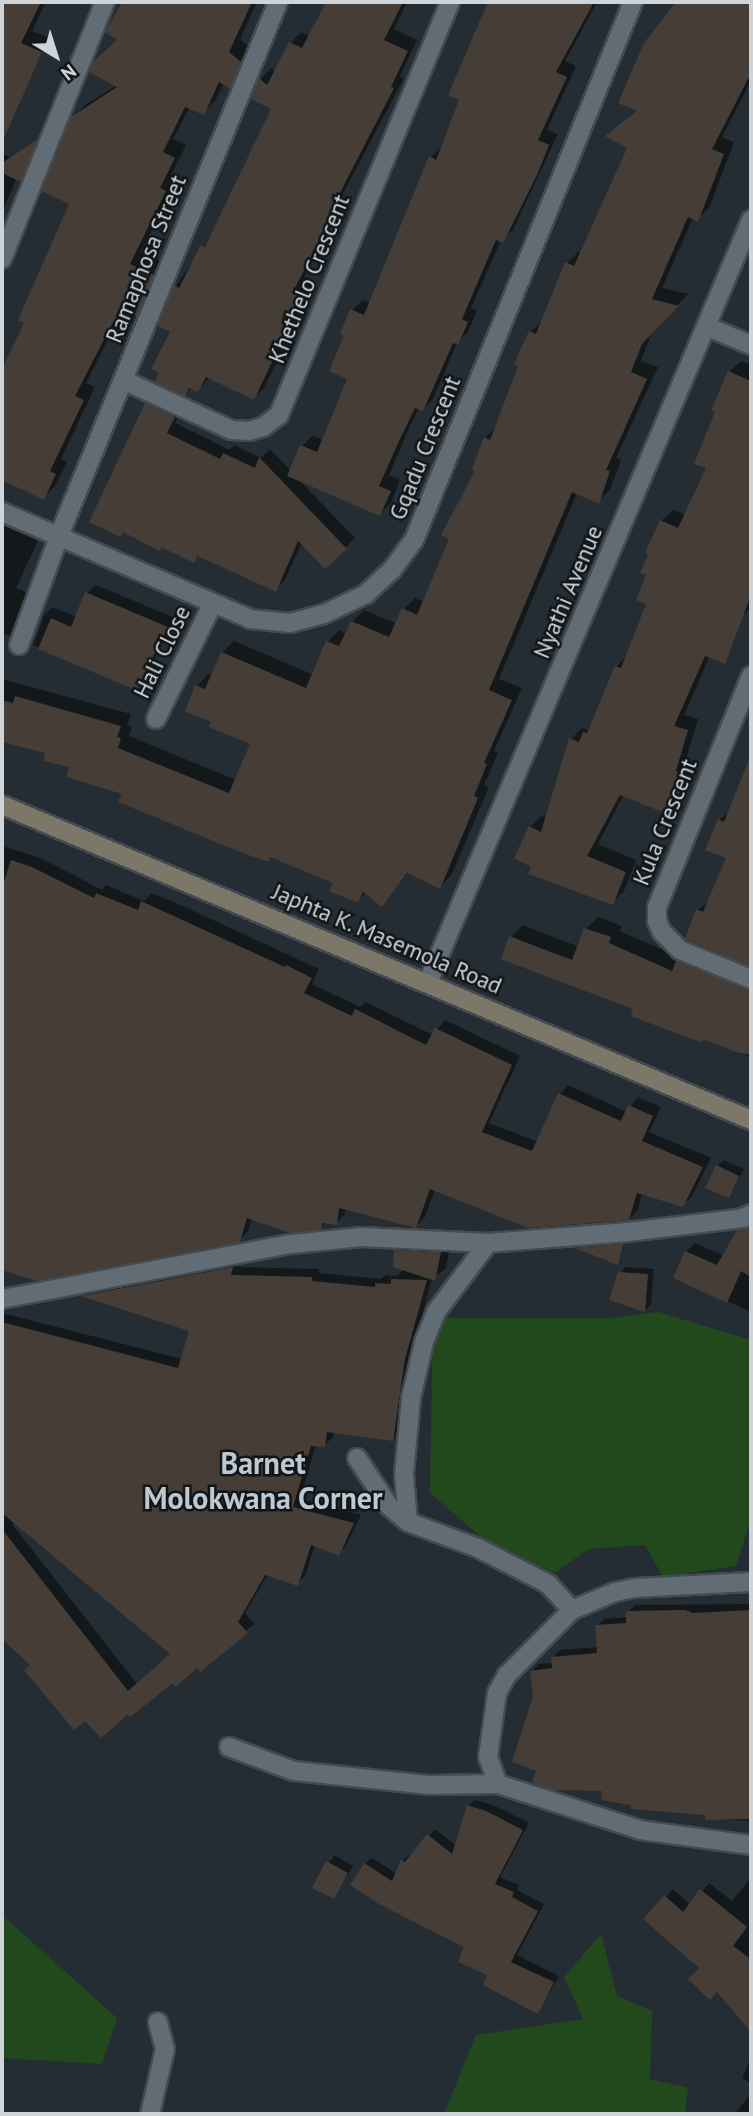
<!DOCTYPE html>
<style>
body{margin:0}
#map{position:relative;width:753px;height:2116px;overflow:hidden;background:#242d34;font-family:"PT Sans",sans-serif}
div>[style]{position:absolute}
.green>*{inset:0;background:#21491c}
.shadow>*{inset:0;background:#0007}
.building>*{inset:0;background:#463e36}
.roads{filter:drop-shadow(2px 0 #434a50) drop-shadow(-2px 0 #434a50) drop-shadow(0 2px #434a50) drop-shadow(0 -2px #434a50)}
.street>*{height:18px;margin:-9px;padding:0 9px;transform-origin:9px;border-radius:9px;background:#626c74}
.secondary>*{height:18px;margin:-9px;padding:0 9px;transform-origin:9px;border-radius:9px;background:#7c7768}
span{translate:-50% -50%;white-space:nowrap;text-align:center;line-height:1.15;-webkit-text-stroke:5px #111518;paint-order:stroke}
.street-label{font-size:23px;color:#ced4d8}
.district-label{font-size:30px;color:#bec8d1;font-weight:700}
.frame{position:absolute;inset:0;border:4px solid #ced4d8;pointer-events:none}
.north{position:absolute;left:21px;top:21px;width:70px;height:70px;-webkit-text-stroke:5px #111518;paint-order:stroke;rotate:142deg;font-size:19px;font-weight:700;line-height:28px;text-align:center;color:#ced4d8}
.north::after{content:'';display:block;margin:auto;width:24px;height:32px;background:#ced4d8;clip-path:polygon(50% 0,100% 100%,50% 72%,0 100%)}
</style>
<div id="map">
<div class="green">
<div style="clip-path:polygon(658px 1312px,751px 1340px,751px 1519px,736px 1566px,663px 1577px,645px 1545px,588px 1549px,555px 1573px,488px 1543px,430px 1493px,433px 1318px,610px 1318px)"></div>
<div style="clip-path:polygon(2px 1915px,117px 2018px,102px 2064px,2px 2058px)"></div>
<div style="clip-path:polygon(601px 1934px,617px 1996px,652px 2011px,650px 2079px,688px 2088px,685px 2114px,444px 2114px,476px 2035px,583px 2019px,564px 1977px)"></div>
</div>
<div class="shadow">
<div style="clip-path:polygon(2px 2px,46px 2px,32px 31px,49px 38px,2px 136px)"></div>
<div style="clip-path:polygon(127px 2px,257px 2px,240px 39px,252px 49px,242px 75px,230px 87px,224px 83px,215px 101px,203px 113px,190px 107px,173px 139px,186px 145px,171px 175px,177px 178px,141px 252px,165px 263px,149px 301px,137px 313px,128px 309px,119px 318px,86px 383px,95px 387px,61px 459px,67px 462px,55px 486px,43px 498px,2px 478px,2px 371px,27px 322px,72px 203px,73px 118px,85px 105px,117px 85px,118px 11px)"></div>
<div style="clip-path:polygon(326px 2px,407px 2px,394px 29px,417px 40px,400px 76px,404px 78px,337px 205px,340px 206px,304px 277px,314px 282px,281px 346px,284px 347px,264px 388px,253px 398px,210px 377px,198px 390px,192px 387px,185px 394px,172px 331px,176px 286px,212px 235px,273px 108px,253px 98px,261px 79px,271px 68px,276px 72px,291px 43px,301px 32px,309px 36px)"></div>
<div style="clip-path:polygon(491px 2px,597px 2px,565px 61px,576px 66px,547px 130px,558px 134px,513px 230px,501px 240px,471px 308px,477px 311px,468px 332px,457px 343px,433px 399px,423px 409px,419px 408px,410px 426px,389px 475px,400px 480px,391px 503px,380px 514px,298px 479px,355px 538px,326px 567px,302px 542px,285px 580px,275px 590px,200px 555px,194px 561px,162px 546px,159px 549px,124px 531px,120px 535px,146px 404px,156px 394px,183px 407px,175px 423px,229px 450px,234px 445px,261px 458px,270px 449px,291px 471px,302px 446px,313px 435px,323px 440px,350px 378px,347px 335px,352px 310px,363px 300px,371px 303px,431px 157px,441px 147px,461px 99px,450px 94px)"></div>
<div style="clip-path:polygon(668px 2px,751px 2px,751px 81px,722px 137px,734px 142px,709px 208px,697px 219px,693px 218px,662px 288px,688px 294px,653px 330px,641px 361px,658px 367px,616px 458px,621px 460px,610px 490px,598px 501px,577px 493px,499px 679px,522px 688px,494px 751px,498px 753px,484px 785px,489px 787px,451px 876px,439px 887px,409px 872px,382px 904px,366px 893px,358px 901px,335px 882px,272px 856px,268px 860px,124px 793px,48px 752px,2px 740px,2px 679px,131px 714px,127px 725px,132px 727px,129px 736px,236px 780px,253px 743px,187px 710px,197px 686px,208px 674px,213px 676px,222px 653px,234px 641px,314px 675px,328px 642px,339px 630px,347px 634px,352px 622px,364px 610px,397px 624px,404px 609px,415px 598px,424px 602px,478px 471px,485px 438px,497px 426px,531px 332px,542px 321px,567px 263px,578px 252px,582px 254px,629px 147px,608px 136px,639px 109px,676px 5px)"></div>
<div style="clip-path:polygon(45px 132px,32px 168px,20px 180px,17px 178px,2px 212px,2px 153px,20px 164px)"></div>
<div style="clip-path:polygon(741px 361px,751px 365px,751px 607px,715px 644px,684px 715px,698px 719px,686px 759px,697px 764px,681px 802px,669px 813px,624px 794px,598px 844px,636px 860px,624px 891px,612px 903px,533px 866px,530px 827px,542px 816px,547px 818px,571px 739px,582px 728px,587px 730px,592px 725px,616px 667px,628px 654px,649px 603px,648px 574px,661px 521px,673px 510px,686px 515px,708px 467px,729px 372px)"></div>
<div style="clip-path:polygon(2px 525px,38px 541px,16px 588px,31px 595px,21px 624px,9px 636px,2px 633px)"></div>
<div style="clip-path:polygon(96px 585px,175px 618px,144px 680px,135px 688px,33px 645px,44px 616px,52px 607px,77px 617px,87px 593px)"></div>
<div style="clip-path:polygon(751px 761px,751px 966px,687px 938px,698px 910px,710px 901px,728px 857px,719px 820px,730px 811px)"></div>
<div style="clip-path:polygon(2px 846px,41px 858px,102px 890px,106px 885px,144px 901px,152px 893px,185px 907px,319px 969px,312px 984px,360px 1007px,366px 1002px,433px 1035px,445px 1020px,520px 1056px,489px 1123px,538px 1142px,560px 1094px,568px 1085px,627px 1112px,638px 1097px,661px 1107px,649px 1132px,711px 1158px,692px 1196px,683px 1205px,642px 1192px,638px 1210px,629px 1219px,435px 1189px,425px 1217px,416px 1226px,346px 1208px,345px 1214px,336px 1223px,327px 1222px,321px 1228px,252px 1218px,248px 1231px,239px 1240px,36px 1279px,2px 1268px)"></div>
<div style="clip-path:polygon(598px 917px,622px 926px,620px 931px,681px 958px,751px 974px,751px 1057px,636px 1008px,511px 937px,523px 925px,579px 947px,586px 929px)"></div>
<div style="clip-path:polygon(724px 1160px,744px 1169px,728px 1196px,717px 1166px)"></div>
<div style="clip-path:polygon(751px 1221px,751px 1312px,675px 1277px,686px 1252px,695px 1243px,724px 1256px,738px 1231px)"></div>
<div style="clip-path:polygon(evenodd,407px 1240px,451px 1242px,446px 1268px,432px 1279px,413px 1349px,401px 1431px,392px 1439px,333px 1431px,333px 1437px,325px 1445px,316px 1445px,300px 1499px,361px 1515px,346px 1546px,338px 1554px,315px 1545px,305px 1576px,297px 1584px,268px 1574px,245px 1613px,255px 1624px,130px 1715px,32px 1665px,2px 1636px,2px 1313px,182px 1359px,191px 1330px,84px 1295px,91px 1288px,240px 1260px,238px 1267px,319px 1269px,319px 1273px,381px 1279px,385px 1275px,397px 1276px,404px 1269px,396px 1251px,407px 1240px,15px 1522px,172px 1653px,137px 1684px,12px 1524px,15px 1522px)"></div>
<div style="clip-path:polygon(626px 1267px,654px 1269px,651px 1304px,645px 1310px,620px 1273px)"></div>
<div style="clip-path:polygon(751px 1604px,751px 1821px,706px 1818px,706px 1813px,604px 1790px,539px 1770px,532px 1671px,539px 1664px,554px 1663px,553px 1657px,560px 1650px,599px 1647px,597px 1626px,604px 1619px,628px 1617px,628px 1612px,635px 1605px)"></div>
<div style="clip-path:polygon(475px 1800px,493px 1805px,529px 1823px,500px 1877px,519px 1885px,517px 1890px,544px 1904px,517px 1955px,559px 1976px,538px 2012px,490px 1974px,466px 1946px,365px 1864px,372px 1858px,397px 1874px,402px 1861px,409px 1855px,412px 1856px,435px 1829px,457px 1846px,468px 1806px)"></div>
<div style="clip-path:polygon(334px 1855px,353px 1866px,334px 1897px,315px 1887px)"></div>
<div style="clip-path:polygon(751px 1878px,751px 2029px,701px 1968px,646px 1919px,673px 1889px,691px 1905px,709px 1883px,732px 1901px)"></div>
<div style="clip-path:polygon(751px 2058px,751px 2083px,742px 2078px)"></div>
<div style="clip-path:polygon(751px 2093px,751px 2114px,735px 2114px)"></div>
</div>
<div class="building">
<div style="clip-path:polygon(2px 2px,41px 2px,21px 43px,42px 52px,2px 143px)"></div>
<div style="clip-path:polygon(122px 2px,252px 2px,229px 52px,241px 62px,230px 89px,219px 82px,204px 115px,185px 107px,163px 152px,175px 158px,160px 188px,166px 191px,130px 264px,154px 275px,137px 316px,124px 309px,116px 324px,113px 322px,75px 396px,84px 400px,50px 471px,56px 474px,44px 500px,2px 480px,2px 369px,24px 323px,18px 320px,69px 204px,41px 191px,71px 117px,117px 87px,89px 72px,94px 61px,117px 40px,105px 32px)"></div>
<div style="clip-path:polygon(326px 2px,403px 2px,384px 40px,408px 51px,391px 87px,394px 88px,328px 216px,331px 217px,295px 288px,304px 293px,271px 357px,274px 358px,254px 400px,206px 377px,198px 392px,189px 388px,185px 396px,155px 382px,159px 373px,151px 369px,170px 332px,158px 326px,174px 285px,179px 288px,201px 245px,205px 247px,271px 109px,251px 99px,259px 78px,267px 85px,289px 42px,302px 48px)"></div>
<div style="clip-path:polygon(488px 2px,594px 2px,556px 72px,567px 77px,538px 140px,549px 145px,538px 173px,503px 243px,496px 240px,462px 319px,468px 322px,458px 345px,453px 343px,423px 411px,415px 408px,400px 439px,379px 486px,391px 491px,380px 516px,287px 476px,300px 445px,317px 452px,347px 379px,329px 371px,344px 336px,340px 334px,350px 309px,364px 315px,429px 156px,436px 160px,459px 100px,448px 95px)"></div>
<div style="clip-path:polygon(676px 2px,751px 2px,751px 73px,712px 149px,724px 154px,698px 222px,688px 217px,652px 299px,679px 306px,642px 344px,631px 372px,647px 379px,606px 470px,610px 471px,599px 504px,572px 492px,489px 690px,512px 700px,484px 763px,487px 764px,474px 796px,478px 798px,440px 889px,407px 873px,382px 907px,363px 892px,358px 903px,329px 891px,333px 883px,270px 857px,268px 862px,243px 853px,118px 802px,122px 794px,66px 777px,69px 767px,44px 761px,45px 753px,2px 742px,2px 700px,13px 703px,15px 696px,121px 726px,117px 737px,121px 738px,118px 748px,229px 793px,250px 744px,209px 727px,211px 722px,185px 711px,195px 685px,205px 689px,221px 652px,306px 688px,326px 641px,339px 646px,351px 621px,389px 637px,402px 608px,417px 615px,449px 539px,441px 535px,475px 471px,472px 469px,484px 437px,490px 440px,518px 366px,514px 364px,529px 331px,536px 334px,565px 262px,574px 266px,627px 148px,605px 136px,637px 111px,618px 103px,644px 43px)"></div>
<div style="clip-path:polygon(38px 139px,21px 182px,2px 173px,2px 163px)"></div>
<div style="clip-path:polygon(728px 371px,751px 381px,751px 595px,725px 664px,705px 656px,674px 726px,688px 730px,676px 771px,687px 776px,670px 815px,620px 795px,587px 856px,626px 872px,613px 905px,528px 874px,531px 867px,514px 858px,529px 826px,541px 832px,569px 738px,579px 742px,583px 732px,587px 733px,615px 666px,621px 668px,646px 604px,636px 600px,646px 575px,640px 573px,648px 555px,645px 553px,660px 520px,678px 528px,706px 468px,694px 464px,715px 412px,711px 410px)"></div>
<div style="clip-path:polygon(145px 403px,175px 417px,167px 433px,220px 459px,223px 453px,255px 468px,259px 457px,347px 549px,325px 569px,298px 541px,276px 592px,198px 556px,194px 563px,161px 547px,160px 551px,123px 532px,120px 537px,89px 522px)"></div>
<div style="clip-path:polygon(85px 592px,168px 627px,136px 690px,38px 649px,51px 618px,71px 627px)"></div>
<div style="clip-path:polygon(750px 757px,751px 757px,751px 967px,685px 939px,696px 909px,703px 912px,726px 858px,705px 850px,718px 819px,724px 822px)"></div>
<div style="clip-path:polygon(11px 860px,32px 867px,94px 898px,96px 893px,138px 910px,141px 901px,285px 967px,286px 965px,312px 978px,304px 993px,352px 1016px,355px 1009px,426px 1045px,435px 1028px,512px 1065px,482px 1132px,532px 1151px,558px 1093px,621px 1121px,628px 1105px,653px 1116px,642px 1141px,703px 1167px,683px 1207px,637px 1193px,629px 1220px,528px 1228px,430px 1189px,416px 1228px,339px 1208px,337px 1225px,323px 1223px,321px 1230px,290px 1233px,247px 1218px,240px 1242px,36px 1281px,2px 1270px,2px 887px)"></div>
<div style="clip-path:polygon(584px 928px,611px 937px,609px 943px,672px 971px,676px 961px,751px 990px,751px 1055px,736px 1052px,703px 1039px,702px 1043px,631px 1016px,633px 1009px,501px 959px,509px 936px,572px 960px)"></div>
<div style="clip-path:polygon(716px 1165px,739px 1176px,729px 1198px,705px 1188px)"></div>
<div style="clip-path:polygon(751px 1227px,751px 1277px,741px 1271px,727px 1303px,673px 1278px,685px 1251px,717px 1265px,737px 1230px)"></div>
<div style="clip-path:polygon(623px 1244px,618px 1265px,575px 1248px)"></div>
<div style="clip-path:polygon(394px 1250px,441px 1252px,435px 1281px,393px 1267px)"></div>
<div style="clip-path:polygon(233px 1267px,231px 1275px,312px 1277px,312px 1281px,375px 1287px,375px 1283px,391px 1284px,391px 1279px,427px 1280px,405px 1359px,393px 1441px,327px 1432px,325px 1447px,311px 1446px,293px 1507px,354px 1523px,339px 1556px,311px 1545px,298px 1586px,265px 1575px,238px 1622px,248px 1633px,200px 1672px,197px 1668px,175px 1687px,172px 1684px,130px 1717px,127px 1715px,101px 1738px,85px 1721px,74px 1730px,24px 1670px,30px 1665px,2px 1639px,2px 1529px,128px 1691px,170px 1654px,2px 1513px,2px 1322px,178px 1368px,189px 1331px,81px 1296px)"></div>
<div style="clip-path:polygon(618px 1272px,648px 1274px,645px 1312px,609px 1300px)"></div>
<div style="clip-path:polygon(685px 1610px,693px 1613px,751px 1610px,751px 1819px,705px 1820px,705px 1815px,631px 1809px,631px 1805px,601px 1800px,602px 1791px,553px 1790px,532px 1783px,536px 1771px,512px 1762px,533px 1696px,530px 1671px,552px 1668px,551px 1657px,597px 1653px,595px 1625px,626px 1623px,626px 1611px)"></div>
<div style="clip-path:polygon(467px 1805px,486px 1811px,523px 1830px,495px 1884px,514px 1892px,512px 1897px,538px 1911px,511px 1962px,554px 1982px,538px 2014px,483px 1985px,487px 1975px,458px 1962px,464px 1947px,379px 1904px,350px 1885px,364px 1863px,392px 1881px,401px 1860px,405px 1862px,427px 1834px,452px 1854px)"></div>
<div style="clip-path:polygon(326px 1861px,348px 1873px,334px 1899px,312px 1888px)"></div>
<div style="clip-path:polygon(700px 1889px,747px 1927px,733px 1946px,751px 1959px,751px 2032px,717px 1992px,710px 2000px,688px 1979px,699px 1968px,643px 1919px,664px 1895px,683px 1912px)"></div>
</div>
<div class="roads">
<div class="street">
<div style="left:2px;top:259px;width:277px;rotate:-68.2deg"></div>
<div style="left:708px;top:327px;width:47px;rotate:22.7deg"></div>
<div style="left:123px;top:380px;width:119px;rotate:24.8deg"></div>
<div style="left:231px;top:430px;width:18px;rotate:3deg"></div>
<div style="left:249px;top:431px;width:15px;rotate:-16deg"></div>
<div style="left:263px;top:427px;width:20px;rotate:-37deg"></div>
<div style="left:279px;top:415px;width:447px;rotate:-67.5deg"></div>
<div style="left:2px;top:512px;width:270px;rotate:23.3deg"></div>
<div style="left:250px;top:619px;width:40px;rotate:5.7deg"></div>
<div style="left:290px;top:623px;width:35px;rotate:-15deg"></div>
<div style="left:324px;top:614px;width:47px;rotate:-25.5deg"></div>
<div style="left:366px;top:594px;width:35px;rotate:-43deg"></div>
<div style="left:392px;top:570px;width:37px;rotate:-54deg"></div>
<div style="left:414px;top:540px;width:581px;rotate:-67.85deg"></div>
<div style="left:19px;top:645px;width:116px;rotate:-69.8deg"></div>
<div style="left:59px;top:536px;width:577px;rotate:-67.7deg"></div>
<div style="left:751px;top:676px;width:249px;rotate:112.1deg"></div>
<div style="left:657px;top:907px;width:14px;rotate:90deg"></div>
<div style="left:657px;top:921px;width:12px;rotate:66deg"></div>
<div style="left:662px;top:932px;width:25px;rotate:45deg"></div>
<div style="left:680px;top:950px;width:77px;rotate:22.2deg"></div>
<div style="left:156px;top:719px;width:127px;rotate:-63.8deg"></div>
<div style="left:428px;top:982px;width:828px;rotate:-67.03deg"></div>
<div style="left:2px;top:1299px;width:294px;rotate:-10.8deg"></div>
<div style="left:291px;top:1244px;width:71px;rotate:-5.6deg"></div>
<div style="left:362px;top:1237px;width:126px;rotate:2.7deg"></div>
<div style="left:488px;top:1243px;width:140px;rotate:-4.5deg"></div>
<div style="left:628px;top:1232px;width:116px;rotate:-6.9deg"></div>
<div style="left:743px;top:1218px;width:9px;rotate:-27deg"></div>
<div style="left:357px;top:1458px;width:58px;rotate:56.3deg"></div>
<div style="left:389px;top:1506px;width:25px;rotate:40deg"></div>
<div style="left:408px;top:1522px;width:75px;rotate:20.4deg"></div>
<div style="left:478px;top:1548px;width:79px;rotate:27.2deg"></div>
<div style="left:548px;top:1584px;width:35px;rotate:47deg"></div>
<div style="left:408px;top:1522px;width:48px;rotate:-94.8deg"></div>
<div style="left:404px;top:1474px;width:76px;rotate:-84.7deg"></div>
<div style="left:411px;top:1398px;width:57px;rotate:-76.9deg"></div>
<div style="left:424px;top:1342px;width:32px;rotate:-68deg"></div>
<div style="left:436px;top:1312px;width:86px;rotate:-53deg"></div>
<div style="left:751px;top:1582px;width:117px;rotate:177.1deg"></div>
<div style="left:634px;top:1588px;width:19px;rotate:168deg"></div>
<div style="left:615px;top:1592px;width:47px;rotate:157.3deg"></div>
<div style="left:572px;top:1610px;width:92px;rotate:135deg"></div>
<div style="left:507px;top:1675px;width:21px;rotate:119deg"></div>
<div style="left:497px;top:1693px;width:65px;rotate:98deg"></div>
<div style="left:488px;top:1757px;width:29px;rotate:70deg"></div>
<div style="left:498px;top:1784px;width:149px;rotate:17.9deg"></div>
<div style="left:640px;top:1830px;width:112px;rotate:7.7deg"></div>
<div style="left:229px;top:1747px;width:69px;rotate:20.3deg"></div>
<div style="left:294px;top:1771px;width:137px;rotate:5.9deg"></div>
<div style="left:430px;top:1785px;width:68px;rotate:-0.8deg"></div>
<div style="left:150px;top:2114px;width:67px;rotate:-77deg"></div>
<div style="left:165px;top:2049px;width:28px;rotate:-105deg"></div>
</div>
<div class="secondary">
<div style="left:2px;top:805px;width:813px;rotate:22.81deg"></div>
</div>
</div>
<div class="street-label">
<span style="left:146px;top:259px;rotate:-68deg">Ramaphosa Street</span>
<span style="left:309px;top:279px;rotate:-68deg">Khethelo Crescent</span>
<span style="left:425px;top:448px;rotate:-68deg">Gqadu Crescent</span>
<span style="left:568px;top:592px;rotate:-67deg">Nyathi Avenue</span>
<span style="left:162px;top:652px;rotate:-64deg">Hali Close</span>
<span style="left:665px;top:822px;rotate:-68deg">Kula Crescent</span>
<span style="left:387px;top:939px;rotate:23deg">Japhta K. Masemola Road</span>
</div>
<div class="district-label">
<span style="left:263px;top:1480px">Barnet<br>Molokwana Corner</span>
</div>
<div class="frame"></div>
<div class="north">N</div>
</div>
